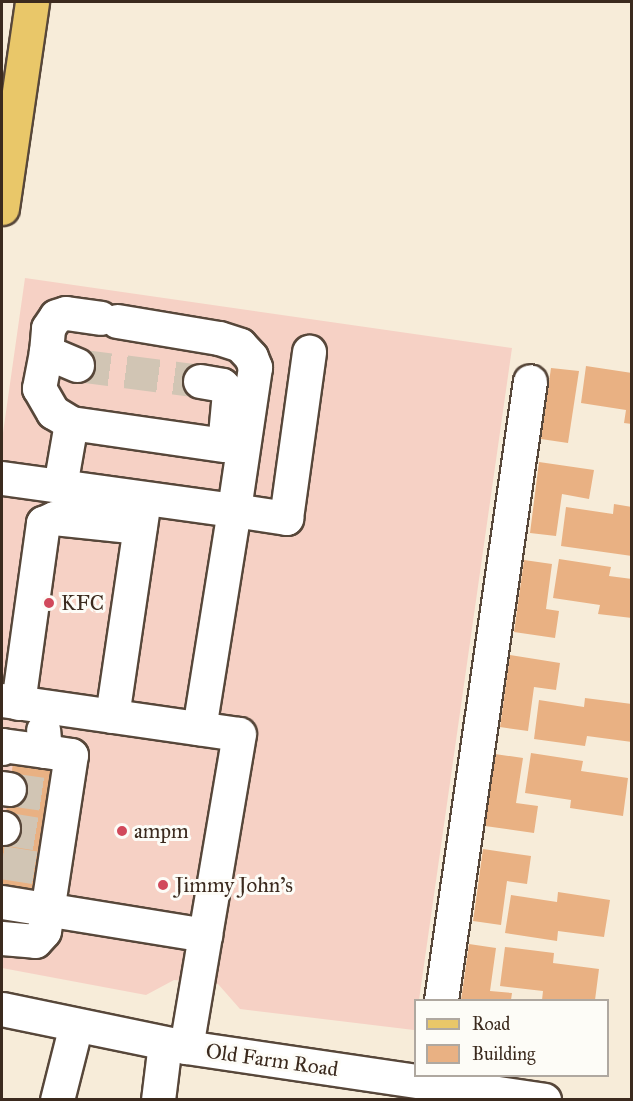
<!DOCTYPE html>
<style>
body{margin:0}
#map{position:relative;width:633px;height:1101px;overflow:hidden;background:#f7ecd9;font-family:"IM FELL Great Primer",serif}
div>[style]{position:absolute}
.built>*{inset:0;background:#f6d1c5}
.building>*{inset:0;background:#e9b183}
.minor-tunnel>*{height:33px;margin-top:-16.5px;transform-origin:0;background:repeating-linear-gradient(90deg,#d1c5b4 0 33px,transparent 0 49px)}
.roads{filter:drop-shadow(2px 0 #57473a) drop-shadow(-2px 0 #57473a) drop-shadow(0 2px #57473a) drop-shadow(0 -2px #57473a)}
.minor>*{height:33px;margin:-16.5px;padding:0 16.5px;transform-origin:16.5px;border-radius:16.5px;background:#fff}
.major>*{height:33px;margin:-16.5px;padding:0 16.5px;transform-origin:16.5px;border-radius:16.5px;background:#e9c769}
.dots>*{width:16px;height:16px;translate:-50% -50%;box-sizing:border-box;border:3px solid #fdfcf7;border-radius:50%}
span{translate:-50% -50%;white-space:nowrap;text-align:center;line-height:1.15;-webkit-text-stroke:6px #fdfcf7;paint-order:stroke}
.poi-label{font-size:21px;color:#3b2a1e}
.left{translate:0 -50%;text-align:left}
.street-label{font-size:21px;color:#3b2a1e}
.frame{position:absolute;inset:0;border:3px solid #3b2a1e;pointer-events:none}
.legend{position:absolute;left:414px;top:999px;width:195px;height:78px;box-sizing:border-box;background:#fdfcf7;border:2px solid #afa8a0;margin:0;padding:8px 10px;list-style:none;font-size:18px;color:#3b2a1e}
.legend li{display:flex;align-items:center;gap:12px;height:30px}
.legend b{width:30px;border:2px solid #afa8a0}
</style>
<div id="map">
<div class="built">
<div style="clip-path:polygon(25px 278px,512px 348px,419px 1000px,416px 1000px,414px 1030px,240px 1009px,218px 984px,174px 980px,146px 995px,2px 968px,2px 440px)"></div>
</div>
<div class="building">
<div style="clip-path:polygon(586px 366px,632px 373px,632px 424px,624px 423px,626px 410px,581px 403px)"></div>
<div style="clip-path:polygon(551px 368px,579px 371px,568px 443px,541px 439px)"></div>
<div style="clip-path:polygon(539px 462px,594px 470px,589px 499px,562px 494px,556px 536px,530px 533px)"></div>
<div style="clip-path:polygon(614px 504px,632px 507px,632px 556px,561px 546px,566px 507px,613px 514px)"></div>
<div style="clip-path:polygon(559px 559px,611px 567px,609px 576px,632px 579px,632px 618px,598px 614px,600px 605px,553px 598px)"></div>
<div style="clip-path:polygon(524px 560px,552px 564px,546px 609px,559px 611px,555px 638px,514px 632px)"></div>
<div style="clip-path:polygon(510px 655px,560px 663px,556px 690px,534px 687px,528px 731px,500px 727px)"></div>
<div style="clip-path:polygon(585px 698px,632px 704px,632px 742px,587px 736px,585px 746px,534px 739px,539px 700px,584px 707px)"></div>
<div style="clip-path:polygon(531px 753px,583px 761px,581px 771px,628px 778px,623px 816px,570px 808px,571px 800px,525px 793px)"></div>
<div style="clip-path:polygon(495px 754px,523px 758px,516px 803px,538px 806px,534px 833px,485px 826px)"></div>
<div style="clip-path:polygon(13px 763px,55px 768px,36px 900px,2px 895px,2px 840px)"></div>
<div style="clip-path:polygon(483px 849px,531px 856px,527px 884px,507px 881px,501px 925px,473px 921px)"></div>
<div style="clip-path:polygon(558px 892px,610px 900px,604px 937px,558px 931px,557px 941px,505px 933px,511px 895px,557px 902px)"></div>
<div style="clip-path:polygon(469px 944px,496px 948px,490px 991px,512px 993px,511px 1000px,461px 1000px)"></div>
<div style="clip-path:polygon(505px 947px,554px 953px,553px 963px,599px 969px,595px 1000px,542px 1000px,543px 991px,500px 986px)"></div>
</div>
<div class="minor-tunnel">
<div style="left:77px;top:365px;width:124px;rotate:7.4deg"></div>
<div style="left:9px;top:789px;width:42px;rotate:8.1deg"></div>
<div style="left:3px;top:828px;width:43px;rotate:9.5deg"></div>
<div style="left:2px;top:862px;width:38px;rotate:9deg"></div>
</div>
<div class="roads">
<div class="minor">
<div style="left:117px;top:321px;width:103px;rotate:9.5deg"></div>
<div style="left:219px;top:338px;width:22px;rotate:18deg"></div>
<div style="left:240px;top:345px;width:16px;rotate:47deg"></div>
<div style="left:251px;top:357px;width:11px;rotate:68deg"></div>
<div style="left:255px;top:367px;width:145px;rotate:98.4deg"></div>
<div style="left:234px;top:510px;width:53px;rotate:8.7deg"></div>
<div style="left:286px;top:518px;width:168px;rotate:-82.1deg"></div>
<div style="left:46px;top:352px;width:37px;rotate:101deg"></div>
<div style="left:39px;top:388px;width:28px;rotate:60deg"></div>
<div style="left:53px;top:412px;width:21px;rotate:31deg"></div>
<div style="left:77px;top:365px;width:34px;rotate:-157deg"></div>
<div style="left:46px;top:352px;width:24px;rotate:-85deg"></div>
<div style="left:48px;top:328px;width:14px;rotate:-56deg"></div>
<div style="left:56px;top:316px;width:10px;rotate:-17deg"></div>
<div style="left:66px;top:313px;width:35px;rotate:8deg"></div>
<div style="left:200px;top:381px;width:22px;rotate:10deg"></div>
<div style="left:222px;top:385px;width:10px;rotate:45deg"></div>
<div style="left:229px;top:392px;width:43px;rotate:95.3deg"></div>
<div style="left:2px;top:478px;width:234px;rotate:7.9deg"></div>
<div style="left:234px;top:510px;width:221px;rotate:99.1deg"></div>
<div style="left:60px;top:486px;width:64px;rotate:-80.1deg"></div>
<div style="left:71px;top:423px;width:155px;rotate:8.2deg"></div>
<div style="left:2px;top:700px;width:239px;rotate:8.2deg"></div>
<div style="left:239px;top:734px;width:317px;rotate:99.6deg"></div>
<div style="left:18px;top:703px;width:182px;rotate:-82.1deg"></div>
<div style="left:43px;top:523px;width:12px;rotate:-24deg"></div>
<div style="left:54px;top:518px;width:86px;rotate:6deg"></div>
<div style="left:112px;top:716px;width:213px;rotate:-81.6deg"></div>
<div style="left:2px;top:748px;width:3px;rotate:-90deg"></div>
<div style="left:2px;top:745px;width:43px;rotate:7.9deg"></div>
<div style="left:45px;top:751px;width:21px;rotate:-95deg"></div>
<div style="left:2px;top:788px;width:7px;rotate:8deg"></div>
<div style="left:2px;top:828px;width:1px"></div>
<div style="left:2px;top:902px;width:206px;rotate:9.2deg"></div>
<div style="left:2px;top:938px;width:33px;rotate:5deg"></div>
<div style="left:35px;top:941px;width:13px;rotate:-48deg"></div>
<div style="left:44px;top:931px;width:178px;rotate:-81.3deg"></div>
<div style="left:71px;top:755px;width:26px;rotate:-171deg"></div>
<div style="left:441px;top:1000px;width:625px;rotate:-81.82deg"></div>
<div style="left:2px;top:1009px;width:188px;rotate:11.7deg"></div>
<div style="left:186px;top:1047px;width:362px;rotate:8.4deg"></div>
<div style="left:57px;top:1100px;width:77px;rotate:-75.8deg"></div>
<div style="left:158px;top:1100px;width:57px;rotate:-83deg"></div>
</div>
<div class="major">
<div style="left:2px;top:208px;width:208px;rotate:-81.7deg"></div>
</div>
</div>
<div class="dots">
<div style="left:49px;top:603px;background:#d1495b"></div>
<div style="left:122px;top:831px;background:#d1495b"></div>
<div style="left:163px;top:885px;background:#d1495b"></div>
</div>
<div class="poi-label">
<span class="left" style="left:61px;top:603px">KFC</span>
<span class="left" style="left:134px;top:831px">ampm</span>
<span class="left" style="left:175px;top:885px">Jimmy John's</span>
</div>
<div class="street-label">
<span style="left:272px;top:1060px;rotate:8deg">Old Farm Road</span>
</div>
<div class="frame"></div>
<ul class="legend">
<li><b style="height:8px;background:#e9c769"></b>Road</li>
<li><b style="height:16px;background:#e9b183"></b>Building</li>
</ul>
</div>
